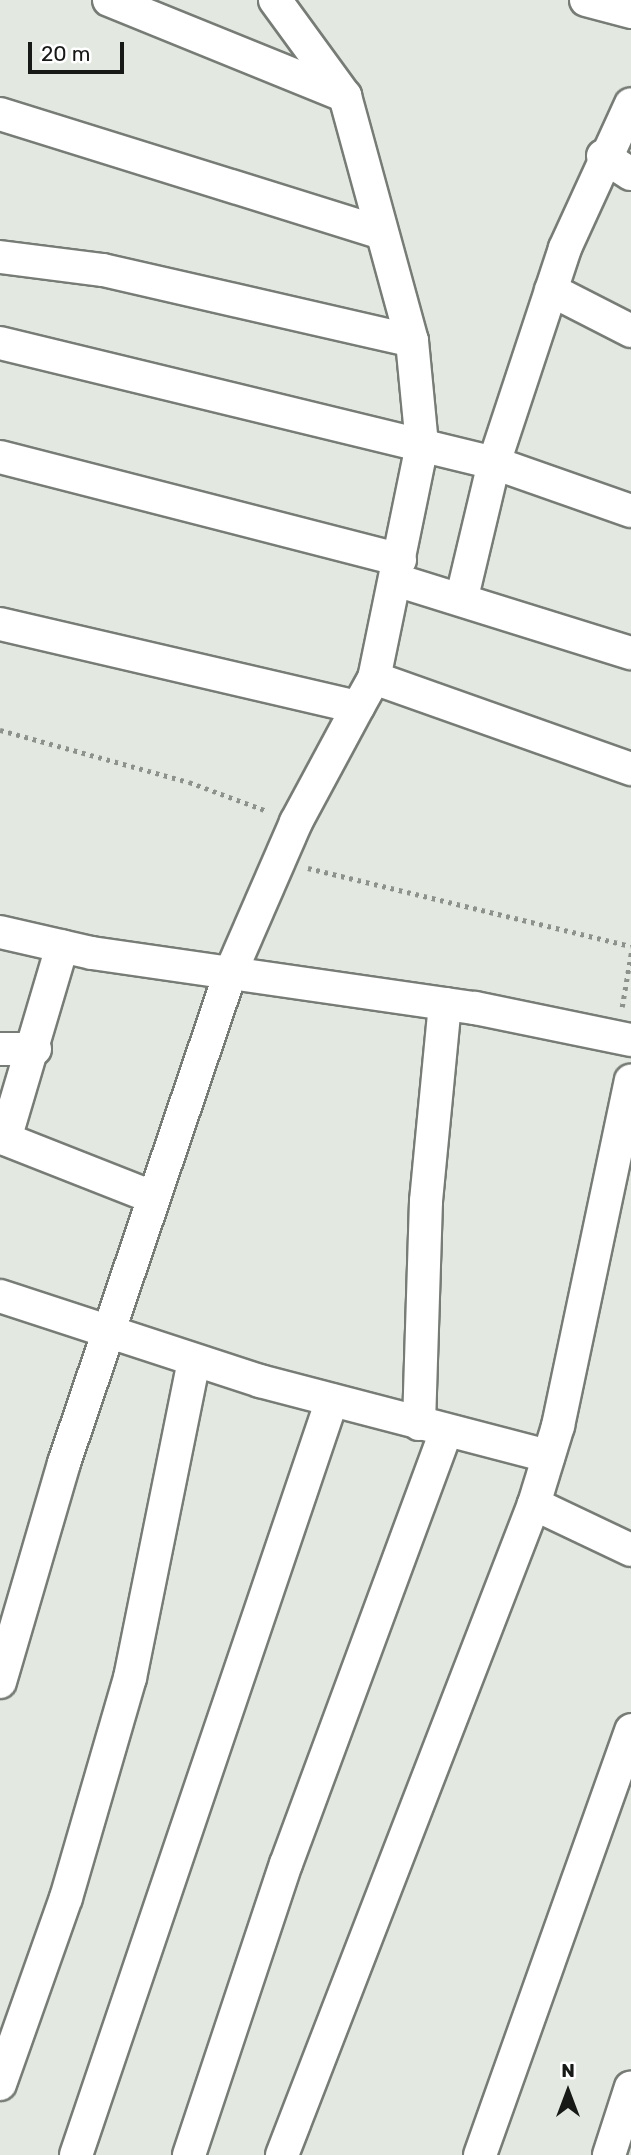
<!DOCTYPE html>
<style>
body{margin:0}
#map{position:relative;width:631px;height:2155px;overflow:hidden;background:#e3e9e1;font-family:Rubik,sans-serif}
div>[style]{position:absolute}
.path>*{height:4.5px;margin-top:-2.25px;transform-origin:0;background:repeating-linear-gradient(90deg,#8e928d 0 3.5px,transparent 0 8.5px)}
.roads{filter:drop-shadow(2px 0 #777c76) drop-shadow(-2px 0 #777c76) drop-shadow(0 2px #777c76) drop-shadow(0 -2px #777c76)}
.minor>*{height:32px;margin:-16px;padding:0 16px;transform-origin:16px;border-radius:16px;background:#fff}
span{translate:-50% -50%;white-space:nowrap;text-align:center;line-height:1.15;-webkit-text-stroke:7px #fff;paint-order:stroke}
.north{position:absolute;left:533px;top:2057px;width:70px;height:70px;-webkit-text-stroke:5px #fff;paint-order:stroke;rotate:0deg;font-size:19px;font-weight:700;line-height:28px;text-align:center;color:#171917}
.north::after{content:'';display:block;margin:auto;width:24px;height:32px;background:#171917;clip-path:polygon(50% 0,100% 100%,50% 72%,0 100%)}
.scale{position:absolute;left:28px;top:42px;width:96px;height:32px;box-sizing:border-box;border:4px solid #171917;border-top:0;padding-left:9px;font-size:21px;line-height:24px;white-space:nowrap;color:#171917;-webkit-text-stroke:5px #fff;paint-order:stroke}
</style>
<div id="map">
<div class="path">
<div style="left:0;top:730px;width:196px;rotate:15.4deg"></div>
<div style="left:189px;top:782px;width:83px;rotate:20.4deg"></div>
<div style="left:308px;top:868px;width:332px;rotate:13.6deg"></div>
<div style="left:622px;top:1007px;width:55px;rotate:-80.5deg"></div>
</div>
<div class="roads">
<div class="minor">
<div style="left:109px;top:0;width:255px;rotate:22.1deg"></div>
<div style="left:275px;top:0;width:119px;rotate:53.9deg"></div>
<div style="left:345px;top:96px;width:254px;rotate:74.7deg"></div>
<div style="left:412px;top:341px;width:104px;rotate:84.5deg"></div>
<div style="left:422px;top:445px;width:238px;rotate:101.6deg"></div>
<div style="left:586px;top:0;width:47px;rotate:14.9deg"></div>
<div style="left:0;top:114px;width:399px;rotate:17.3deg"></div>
<div style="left:603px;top:156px;width:33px;rotate:33deg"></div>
<div style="left:0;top:257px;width:104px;rotate:7.2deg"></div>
<div style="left:103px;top:270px;width:317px;rotate:12.9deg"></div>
<div style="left:551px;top:290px;width:90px;rotate:27.1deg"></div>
<div style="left:0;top:343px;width:508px;rotate:13.65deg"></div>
<div style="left:494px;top:463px;width:145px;rotate:19.3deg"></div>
<div style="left:0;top:457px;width:413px;rotate:14.4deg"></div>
<div style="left:396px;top:580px;width:246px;rotate:17.3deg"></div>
<div style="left:462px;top:597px;width:138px;rotate:-76.6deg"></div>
<div style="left:494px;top:463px;width:226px;rotate:-71.7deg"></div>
<div style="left:565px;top:248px;width:158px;rotate:-65.4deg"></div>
<div style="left:0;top:624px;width:367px;rotate:13.1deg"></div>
<div style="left:358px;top:707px;width:33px;rotate:-61deg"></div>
<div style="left:374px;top:678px;width:273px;rotate:19.5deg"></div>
<div style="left:0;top:932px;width:94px;rotate:12.9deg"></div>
<div style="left:92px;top:953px;width:387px;rotate:8.2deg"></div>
<div style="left:475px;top:1008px;width:159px;rotate:11.6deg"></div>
<div style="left:0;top:1049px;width:35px"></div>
<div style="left:0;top:1137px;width:163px;rotate:21.5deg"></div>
<div style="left:5px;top:1139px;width:201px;rotate:-73.5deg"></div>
<div style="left:0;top:1296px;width:274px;rotate:18.1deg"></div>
<div style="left:260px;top:1381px;width:298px;rotate:14.6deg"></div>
<div style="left:419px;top:1424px;width:223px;rotate:-88.2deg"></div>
<div style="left:426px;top:1201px;width:198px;rotate:-84.5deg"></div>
<div style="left:534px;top:1504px;width:107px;rotate:25.4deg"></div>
<div style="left:0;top:1682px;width:228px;rotate:-73.7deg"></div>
<div style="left:64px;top:1463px;width:516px;rotate:-71.25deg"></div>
<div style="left:230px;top:974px;width:166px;rotate:-66.5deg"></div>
<div style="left:296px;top:822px;width:131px;rotate:-61.7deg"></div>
<div style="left:0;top:2084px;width:197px;rotate:-70.5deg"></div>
<div style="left:66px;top:1898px;width:229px;rotate:-73.8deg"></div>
<div style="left:130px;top:1678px;width:324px;rotate:-78.6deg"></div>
<div style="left:76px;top:2155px;width:797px;rotate:-71.27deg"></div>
<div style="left:189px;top:2155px;width:307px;rotate:-71.6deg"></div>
<div style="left:286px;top:1864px;width:461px;rotate:-69.7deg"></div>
<div style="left:282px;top:2155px;width:698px;rotate:-68.84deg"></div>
<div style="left:534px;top:1504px;width:82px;rotate:-72.9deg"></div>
<div style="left:558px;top:1426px;width:353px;rotate:-78.1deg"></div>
<div style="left:480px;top:2155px;width:451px;rotate:-70.4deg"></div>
<div style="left:609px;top:2155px;width:71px;rotate:-72.1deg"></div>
</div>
</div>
<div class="north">N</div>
<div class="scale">20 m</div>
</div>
